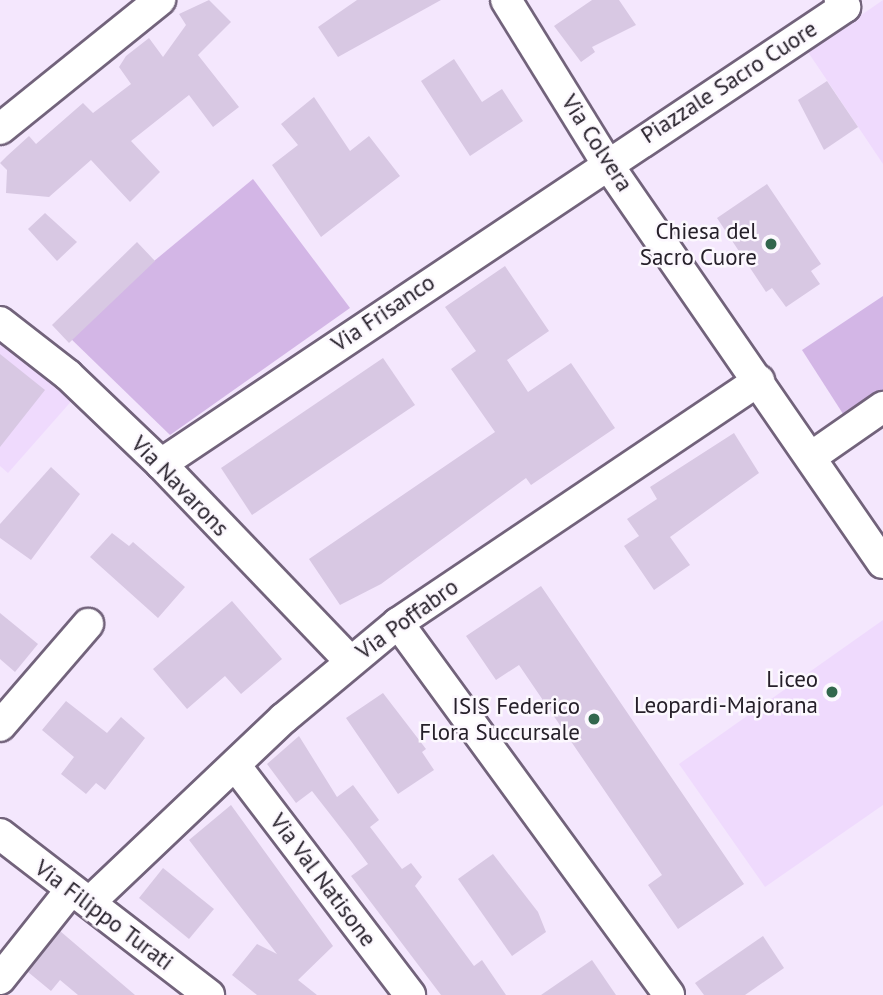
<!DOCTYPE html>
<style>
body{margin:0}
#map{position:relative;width:883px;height:995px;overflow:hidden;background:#f4e7fd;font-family:"PT Sans",sans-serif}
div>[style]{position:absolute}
.built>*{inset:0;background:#efdafd}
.green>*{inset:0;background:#d3b6e6}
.building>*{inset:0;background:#d8c8e3}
.roads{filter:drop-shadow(2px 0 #72637b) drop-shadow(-2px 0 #72637b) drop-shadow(0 2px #72637b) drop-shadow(0 -2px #72637b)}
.minor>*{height:30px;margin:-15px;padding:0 15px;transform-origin:15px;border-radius:15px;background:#fff}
.dots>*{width:19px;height:19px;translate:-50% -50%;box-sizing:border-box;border:4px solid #fcf8fe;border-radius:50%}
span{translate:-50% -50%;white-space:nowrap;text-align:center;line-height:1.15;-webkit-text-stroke:5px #fcf8fe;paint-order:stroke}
.street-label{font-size:23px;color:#26202a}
.poi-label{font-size:23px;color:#26202a}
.right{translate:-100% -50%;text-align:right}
</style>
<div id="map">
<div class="built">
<div style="clip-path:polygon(883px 0,883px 164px,808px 52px)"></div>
<div style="clip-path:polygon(0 340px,75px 397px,8px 473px,0 466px)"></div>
<div style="clip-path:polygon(883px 620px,883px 805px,765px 887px,679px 764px)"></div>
</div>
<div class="green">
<div style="clip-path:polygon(253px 179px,350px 308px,170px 435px,66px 334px)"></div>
<div style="clip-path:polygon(883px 296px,883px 390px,845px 417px,802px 350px)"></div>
</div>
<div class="building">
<div style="clip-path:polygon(209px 0,231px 22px,198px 55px,239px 107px,213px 127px,189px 95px,131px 141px,160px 172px,130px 202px,91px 160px,49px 197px,6px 193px,7px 170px,0 163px,7px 156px,29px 136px,36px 144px,83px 103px,93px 113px,131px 84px,119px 67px,126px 56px,149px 38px,163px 57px,186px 25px,179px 14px)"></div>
<div style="clip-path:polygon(357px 0,441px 0,338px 57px,318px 27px)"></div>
<div style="clip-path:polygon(592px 0,619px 0,636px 25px,592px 47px,595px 52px,581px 62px,554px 26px)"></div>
<div style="clip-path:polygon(454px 59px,482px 102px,502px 89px,523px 121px,470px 156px,421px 81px)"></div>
<div style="clip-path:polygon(827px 81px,858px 127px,824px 150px,798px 100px)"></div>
<div style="clip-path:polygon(314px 97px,350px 151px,369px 136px,400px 176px,321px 237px,272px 165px,298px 145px,281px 124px)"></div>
<div style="clip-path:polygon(767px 184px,821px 264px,811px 271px,820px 284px,786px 307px,772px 288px,766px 292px,717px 218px)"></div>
<div style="clip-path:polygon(45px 213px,77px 242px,57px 261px,28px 229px)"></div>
<div style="clip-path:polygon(137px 242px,155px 261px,69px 343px,52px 325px)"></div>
<div style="clip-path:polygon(505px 266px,549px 331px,507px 360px,528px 392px,571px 363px,615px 428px,531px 485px,526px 478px,381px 584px,340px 605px,309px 559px,495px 432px,451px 369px,476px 351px,445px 307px)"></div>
<div style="clip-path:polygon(0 354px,45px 390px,0 447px)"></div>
<div style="clip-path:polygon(383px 358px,415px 405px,252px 515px,221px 468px)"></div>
<div style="clip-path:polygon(734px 433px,759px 473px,670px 537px,690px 565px,654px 590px,624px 546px,639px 536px,627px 519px,657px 499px,650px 487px)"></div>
<div style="clip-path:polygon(51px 467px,80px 494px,31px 560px,0 538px,0 524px)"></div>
<div style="clip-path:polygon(112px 533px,129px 546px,133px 542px,185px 587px,158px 618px,90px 557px)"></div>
<div style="clip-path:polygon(541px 586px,744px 884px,678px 929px,648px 885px,662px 875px,519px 665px,496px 680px,466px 636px)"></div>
<div style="clip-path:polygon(232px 601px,282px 659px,241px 694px,225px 676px,187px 709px,153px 669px)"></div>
<div style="clip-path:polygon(0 613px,38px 644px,15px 672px,0 659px)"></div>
<div style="clip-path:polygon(383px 693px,426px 749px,422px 752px,434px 770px,398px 794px,346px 718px)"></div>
<div style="clip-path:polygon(66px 701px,107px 733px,121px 717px,145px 738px,105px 790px,96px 783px,86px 794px,61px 774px,74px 757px,42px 730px)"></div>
<div style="clip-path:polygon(299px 736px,337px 797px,353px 785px,379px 820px,370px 827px,402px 869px,411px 863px,422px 877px,415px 886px,474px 966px,482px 960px,506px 995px,441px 995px,351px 876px,368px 864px,351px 841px,312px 791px,296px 803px,267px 764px)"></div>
<div style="clip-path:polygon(231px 805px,333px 946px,298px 980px,317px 995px,257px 995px,232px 975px,257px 944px,277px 954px,189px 840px)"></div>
<div style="clip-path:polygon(493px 854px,538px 912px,546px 932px,512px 956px,458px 879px)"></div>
<div style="clip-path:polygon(163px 868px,214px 909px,189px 939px,139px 898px)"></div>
<div style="clip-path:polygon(60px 931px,135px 995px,78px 995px,60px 980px,51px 991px,28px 972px)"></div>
<div style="clip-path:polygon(763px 936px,784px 968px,745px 995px,704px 995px,695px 983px)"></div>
<div style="clip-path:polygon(592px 960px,616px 995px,541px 995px)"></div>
</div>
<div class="roads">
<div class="minor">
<div style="left:506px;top:0;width:190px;rotate:58.3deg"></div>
<div style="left:606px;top:162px;width:487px;rotate:55.4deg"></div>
<div style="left:0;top:129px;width:206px;rotate:-38.9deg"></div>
<div style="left:0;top:322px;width:86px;rotate:37.9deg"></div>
<div style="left:68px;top:375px;width:129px;rotate:43.7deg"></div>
<div style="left:161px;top:464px;width:273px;rotate:46.2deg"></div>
<div style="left:811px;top:457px;width:88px;rotate:-34.8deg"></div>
<div style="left:161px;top:464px;width:823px;rotate:-33.75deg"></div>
<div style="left:845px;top:7px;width:9px;rotate:-126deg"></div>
<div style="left:398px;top:623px;width:460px;rotate:53.9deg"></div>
<div style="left:0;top:726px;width:135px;rotate:-49.2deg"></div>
<div style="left:235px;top:765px;width:289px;rotate:52.7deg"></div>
<div style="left:0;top:834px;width:264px;rotate:37.6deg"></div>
<div style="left:90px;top:902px;width:267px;rotate:-43.5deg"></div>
<div style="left:284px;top:718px;width:148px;rotate:-39.8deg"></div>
<div style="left:398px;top:623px;width:435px;rotate:-33.9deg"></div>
<div style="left:0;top:979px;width:112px;rotate:-51.5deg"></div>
</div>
</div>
<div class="dots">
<div style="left:771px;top:244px;background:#32674d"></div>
<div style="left:832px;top:692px;background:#32674d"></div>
<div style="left:594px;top:719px;background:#32674d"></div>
</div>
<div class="street-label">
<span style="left:729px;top:82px;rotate:-33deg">Piazzale Sacro Cuore</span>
<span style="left:597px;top:143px;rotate:57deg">Via Colvera</span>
<span style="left:383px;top:313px;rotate:-34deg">Via Frisanco</span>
<span style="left:180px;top:486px;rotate:46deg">Via Navarons</span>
<span style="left:407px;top:619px;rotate:-36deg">Via Poffabro</span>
<span style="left:323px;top:880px;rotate:53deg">Via Val Natisone</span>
<span style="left:104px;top:915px;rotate:37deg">Via Filippo Turati</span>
</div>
<div class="poi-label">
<span class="right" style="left:757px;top:244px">Chiesa del<br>Sacro Cuore</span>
<span class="right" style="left:818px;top:692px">Liceo<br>Leopardi-Majorana</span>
<span class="right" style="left:580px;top:719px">ISIS Federico<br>Flora Succursale</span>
</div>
</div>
